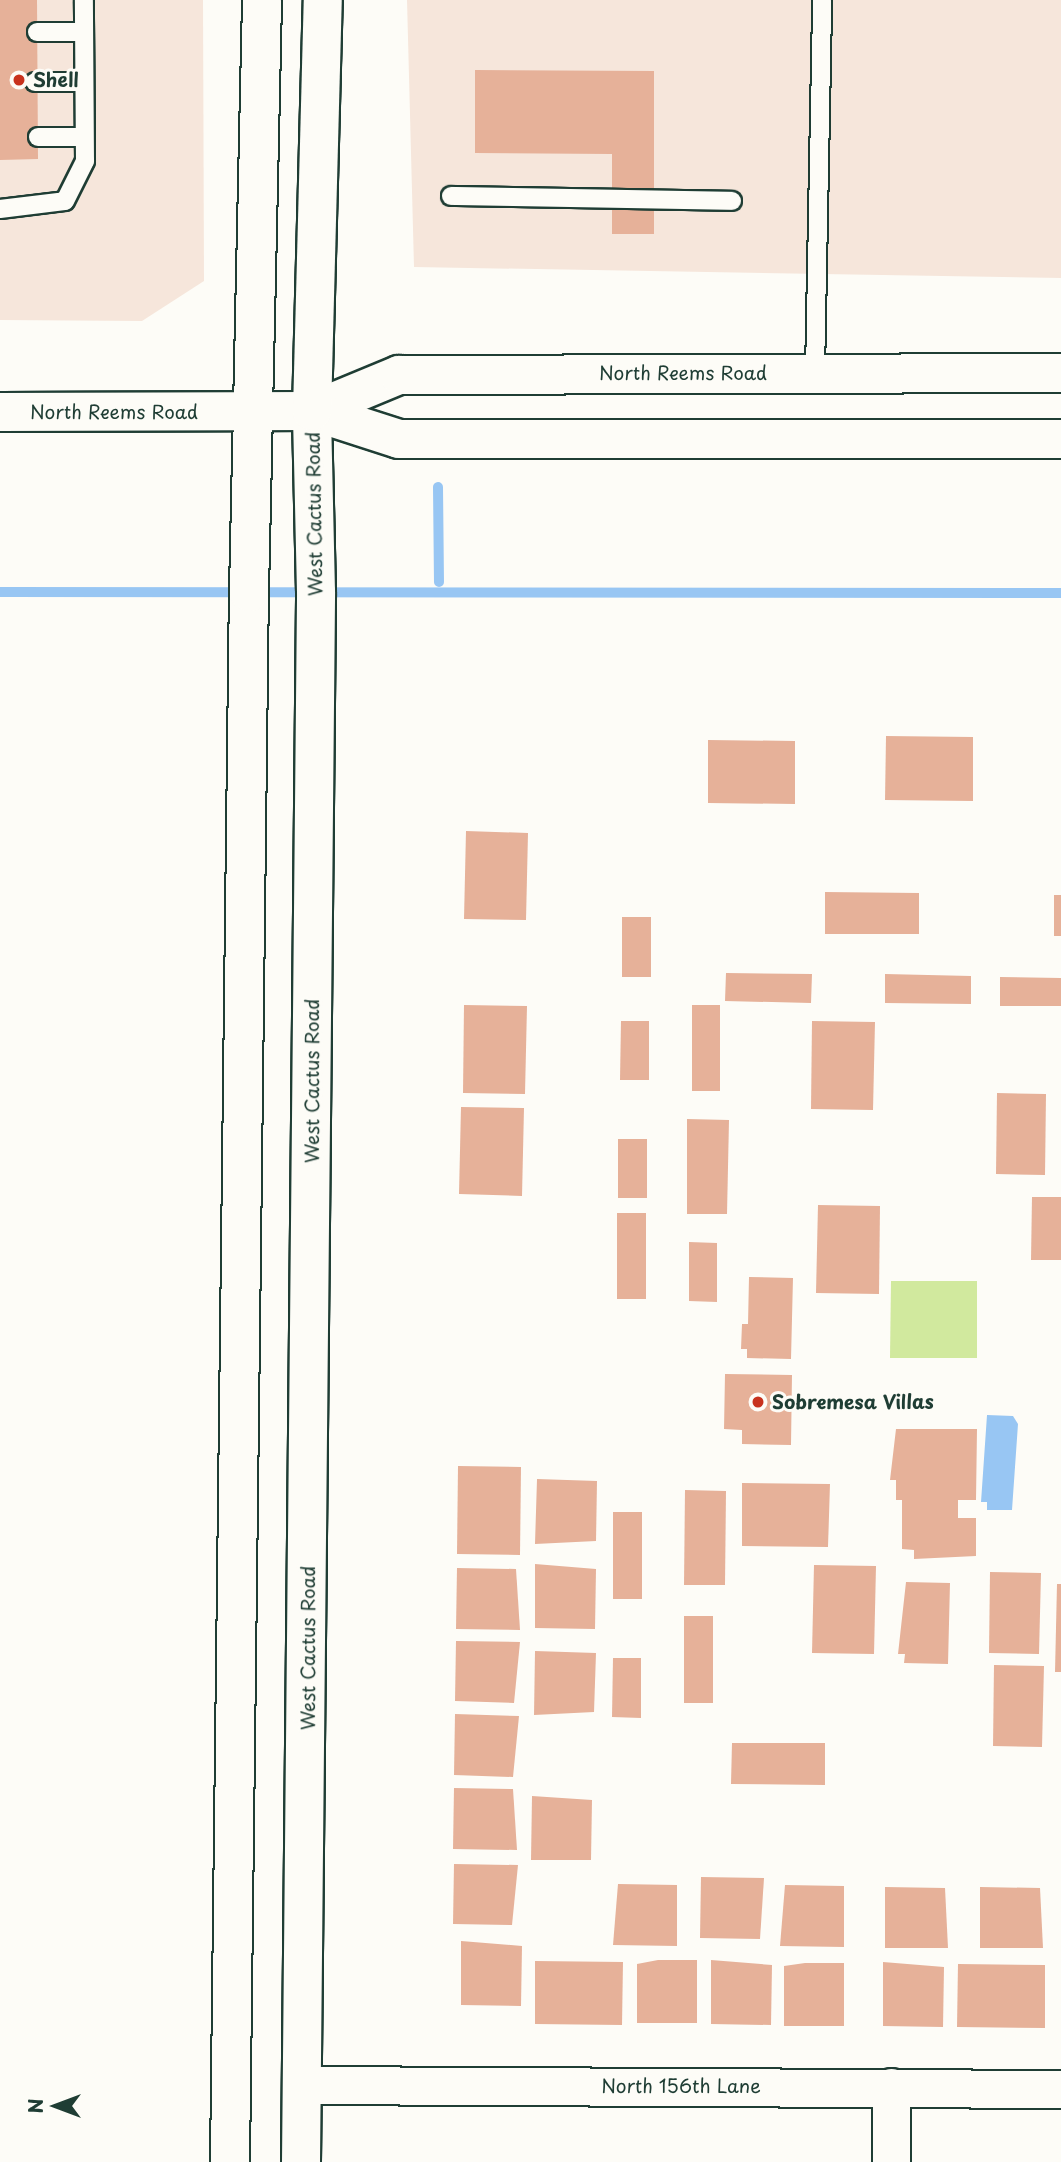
<!DOCTYPE html>
<style>
body{margin:0}
#map{position:relative;width:1061px;height:2162px;overflow:hidden;background:#fdfcf7;font-family:"Playpen Sans",sans-serif}
div>[style]{position:absolute}
.built>*{inset:0;background:#f6e6db}
.green>*{inset:0;background:#d1e99e}
.water>*{inset:0;background:#98c6f3}
.stream>*{height:10px;margin:-5px;padding:0 5px;transform-origin:5px;border-radius:5px;background:#98c6f3}
.building>*{inset:0;background:#e6b199}
.roads{filter:drop-shadow(2px 0 #1f3d34) drop-shadow(-2px 0 #1f3d34) drop-shadow(0 2px #1f3d34) drop-shadow(0 -2px #1f3d34)}
.lane>*{height:18px;margin:-9px;padding:0 9px;transform-origin:9px;border-radius:9px;background:#fdfcf7}
.street>*{height:37px;margin:-18.5px;padding:0 18.5px;transform-origin:18.5px;border-radius:18.5px;background:#fdfcf7}
.secondary>*{height:38px;margin:-19px;padding:0 19px;transform-origin:19px;border-radius:19px;background:#fdfcf7}
.dots>*{width:19px;height:19px;translate:-50% -50%;box-sizing:border-box;border:4px solid #fdfcf7;border-radius:50%}
span{translate:-50% -50%;white-space:nowrap;text-align:center;line-height:1.15;-webkit-text-stroke:6px #fdfcf7;paint-order:stroke}
.poi-label{font-size:19px;color:#1f3d34;font-weight:700}
.left{translate:0 -50%;text-align:left}
.street-label{font-size:19px;color:#1f3d34}
.north{position:absolute;left:21px;top:2071px;width:70px;height:70px;-webkit-text-stroke:5px #fdfcf7;paint-order:stroke;rotate:270deg;font-size:19px;font-weight:700;line-height:28px;text-align:center;color:#1f3d34}
.north::after{content:'';display:block;margin:auto;width:24px;height:32px;background:#1f3d34;clip-path:polygon(50% 0,100% 100%,50% 72%,0 100%)}
</style>
<div id="map">
<div class="built">
<div style="clip-path:polygon(0 0,203px 0,204px 281px,142px 321px,0 320px)"></div>
<div style="clip-path:polygon(407px 0,1061px 0,1061px 278px,414px 267px)"></div>
</div>
<div class="green">
<div style="clip-path:polygon(891px 1281px,977px 1281px,977px 1358px,890px 1358px)"></div>
</div>
<div class="water">
<div style="clip-path:polygon(987px 1415px,1013px 1416px,1018px 1424px,1012px 1510px,987px 1510px,987px 1502px,981px 1502px)"></div>
</div>
<div class="stream">
<div style="left:438px;top:487px;width:95px;rotate:89.4deg"></div>
<div style="left:0;top:592px;width:1061px;rotate:0.05deg"></div>
</div>
<div class="building">
<div style="clip-path:polygon(0 0,37px 0,38px 159px,0 160px)"></div>
<div style="clip-path:polygon(475px 70px,654px 71px,654px 234px,612px 234px,612px 154px,475px 153px)"></div>
<div style="clip-path:polygon(886px 736px,973px 737px,973px 801px,885px 800px)"></div>
<div style="clip-path:polygon(708px 740px,795px 741px,795px 804px,708px 803px)"></div>
<div style="clip-path:polygon(466px 831px,528px 833px,526px 920px,464px 919px)"></div>
<div style="clip-path:polygon(825px 892px,919px 893px,919px 934px,825px 934px)"></div>
<div style="clip-path:polygon(1054px 895px,1061px 895px,1061px 936px,1054px 936px)"></div>
<div style="clip-path:polygon(622px 917px,651px 917px,651px 977px,622px 977px)"></div>
<div style="clip-path:polygon(726px 973px,812px 974px,811px 1003px,725px 1001px)"></div>
<div style="clip-path:polygon(885px 974px,971px 976px,971px 1004px,885px 1003px)"></div>
<div style="clip-path:polygon(1000px 977px,1061px 978px,1061px 1006px,1000px 1006px)"></div>
<div style="clip-path:polygon(464px 1005px,527px 1006px,525px 1094px,463px 1093px)"></div>
<div style="clip-path:polygon(692px 1005px,720px 1005px,720px 1091px,692px 1091px)"></div>
<div style="clip-path:polygon(621px 1021px,649px 1021px,649px 1080px,620px 1080px)"></div>
<div style="clip-path:polygon(812px 1021px,875px 1022px,873px 1110px,811px 1109px)"></div>
<div style="clip-path:polygon(997px 1093px,1046px 1094px,1045px 1175px,996px 1174px)"></div>
<div style="clip-path:polygon(461px 1107px,524px 1108px,522px 1196px,459px 1194px)"></div>
<div style="clip-path:polygon(687px 1119px,729px 1120px,727px 1214px,687px 1214px)"></div>
<div style="clip-path:polygon(618px 1139px,647px 1139px,647px 1198px,618px 1198px)"></div>
<div style="clip-path:polygon(1032px 1197px,1061px 1197px,1061px 1260px,1031px 1260px)"></div>
<div style="clip-path:polygon(818px 1205px,880px 1206px,879px 1294px,816px 1293px)"></div>
<div style="clip-path:polygon(617px 1213px,646px 1213px,646px 1299px,617px 1299px)"></div>
<div style="clip-path:polygon(689px 1242px,717px 1243px,717px 1302px,689px 1301px)"></div>
<div style="clip-path:polygon(749px 1277px,793px 1278px,791px 1359px,747px 1358px,747px 1349px,741px 1349px,742px 1324px,748px 1324px)"></div>
<div style="clip-path:polygon(725px 1374px,792px 1375px,791px 1445px,742px 1444px,742px 1430px,724px 1429px)"></div>
<div style="clip-path:polygon(896px 1429px,977px 1429px,976px 1500px,958px 1500px,958px 1518px,976px 1518px,976px 1556px,914px 1559px,914px 1550px,902px 1549px,902px 1500px,896px 1500px,896px 1480px,890px 1480px)"></div>
<div style="clip-path:polygon(458px 1466px,521px 1467px,520px 1555px,457px 1554px)"></div>
<div style="clip-path:polygon(537px 1479px,597px 1481px,596px 1541px,535px 1544px)"></div>
<div style="clip-path:polygon(742px 1483px,830px 1484px,828px 1547px,742px 1546px)"></div>
<div style="clip-path:polygon(685px 1490px,726px 1491px,725px 1585px,684px 1585px)"></div>
<div style="clip-path:polygon(613px 1512px,642px 1512px,642px 1599px,613px 1599px)"></div>
<div style="clip-path:polygon(535px 1564px,596px 1569px,595px 1629px,535px 1628px)"></div>
<div style="clip-path:polygon(814px 1565px,876px 1566px,874px 1654px,812px 1653px)"></div>
<div style="clip-path:polygon(457px 1568px,516px 1569px,520px 1630px,456px 1629px)"></div>
<div style="clip-path:polygon(990px 1572px,1041px 1573px,1039px 1654px,989px 1653px)"></div>
<div style="clip-path:polygon(906px 1582px,950px 1583px,948px 1664px,904px 1663px,905px 1654px,898px 1654px)"></div>
<div style="clip-path:polygon(1057px 1584px,1061px 1584px,1061px 1672px,1055px 1672px)"></div>
<div style="clip-path:polygon(684px 1616px,713px 1616px,713px 1703px,684px 1703px)"></div>
<div style="clip-path:polygon(456px 1641px,520px 1642px,514px 1703px,455px 1701px)"></div>
<div style="clip-path:polygon(535px 1651px,596px 1653px,594px 1712px,534px 1715px)"></div>
<div style="clip-path:polygon(613px 1658px,641px 1658px,641px 1718px,612px 1717px)"></div>
<div style="clip-path:polygon(994px 1665px,1044px 1666px,1042px 1747px,993px 1746px)"></div>
<div style="clip-path:polygon(455px 1714px,519px 1716px,513px 1777px,454px 1775px)"></div>
<div style="clip-path:polygon(732px 1743px,825px 1743px,825px 1785px,731px 1784px)"></div>
<div style="clip-path:polygon(454px 1788px,513px 1789px,517px 1850px,453px 1849px)"></div>
<div style="clip-path:polygon(532px 1796px,592px 1800px,591px 1860px,531px 1860px)"></div>
<div style="clip-path:polygon(454px 1864px,518px 1865px,512px 1925px,453px 1924px)"></div>
<div style="clip-path:polygon(701px 1877px,764px 1878px,760px 1939px,700px 1938px)"></div>
<div style="clip-path:polygon(618px 1884px,677px 1885px,677px 1946px,613px 1945px)"></div>
<div style="clip-path:polygon(785px 1885px,844px 1886px,844px 1947px,780px 1946px)"></div>
<div style="clip-path:polygon(885px 1887px,945px 1888px,948px 1948px,885px 1948px)"></div>
<div style="clip-path:polygon(980px 1887px,1040px 1888px,1043px 1948px,980px 1948px)"></div>
<div style="clip-path:polygon(461px 1941px,522px 1946px,521px 2006px,461px 2005px)"></div>
<div style="clip-path:polygon(658px 1960px,697px 1960px,697px 2023px,637px 2023px,637px 1964px)"></div>
<div style="clip-path:polygon(711px 1960px,772px 1965px,771px 2025px,711px 2024px)"></div>
<div style="clip-path:polygon(535px 1961px,623px 1962px,622px 2025px,535px 2024px)"></div>
<div style="clip-path:polygon(883px 1962px,944px 1967px,943px 2027px,883px 2026px)"></div>
<div style="clip-path:polygon(805px 1963px,844px 1963px,844px 2026px,784px 2026px,784px 1966px)"></div>
<div style="clip-path:polygon(958px 1964px,1045px 1965px,1045px 2028px,957px 2027px)"></div>
</div>
<div class="roads">
<div class="lane">
<div style="left:37px;top:32px;width:47px"></div>
<div style="left:35px;top:82px;width:49px"></div>
<div style="left:38px;top:137px;width:46px"></div>
<div style="left:451px;top:196px;width:281px;rotate:1deg"></div>
<div style="left:0;top:209px;width:65px;rotate:-7deg"></div>
<div style="left:65px;top:201px;width:45px;rotate:-63.4deg"></div>
<div style="left:85px;top:161px;width:161px;rotate:-90.4deg"></div>
<div style="left:815px;top:373px;width:373px;rotate:-88.9deg"></div>
</div>
<div class="street">
<div style="left:302px;top:2085px;width:759px;rotate:0.3deg"></div>
<div style="left:891px;top:2162px;width:75px;rotate:-90deg"></div>
</div>
<div class="secondary">
<div style="left:312px;top:411px;width:94px;rotate:-22.5deg"></div>
<div style="left:399px;top:375px;width:662px;rotate:-0.17deg"></div>
<div style="left:0;top:412px;width:312px;rotate:-0.2deg"></div>
<div style="left:312px;top:411px;width:91px;rotate:17.8deg"></div>
<div style="left:399px;top:439px;width:662px"></div>
<div style="left:230px;top:2162px;width:1570px;rotate:-89.31deg"></div>
<div style="left:249px;top:592px;width:592px;rotate:-88.74deg"></div>
<div style="left:301px;top:2162px;width:1570px;rotate:-89.45deg"></div>
<div style="left:316px;top:592px;width:181px;rotate:-91.3deg"></div>
<div style="left:312px;top:411px;width:411px;rotate:-88.5deg"></div>
</div>
</div>
<div class="dots">
<div style="left:19px;top:80px;background:#c8321e"></div>
<div style="left:758px;top:1402px;background:#c8321e"></div>
</div>
<div class="poi-label">
<span class="left" style="left:33px;top:80px">Shell</span>
<span class="left" style="left:772px;top:1402px">Sobremesa Villas</span>
</div>
<div class="street-label">
<span style="left:683px;top:373px">North Reems Road</span>
<span style="left:114px;top:412px">North Reems Road</span>
<span style="left:314px;top:514px;rotate:-91deg">West Cactus Road</span>
<span style="left:312px;top:1081px;rotate:-90deg">West Cactus Road</span>
<span style="left:308px;top:1648px;rotate:-90deg">West Cactus Road</span>
<span style="left:681px;top:2086px">North 156th Lane</span>
</div>
<div class="north">N</div>
</div>
